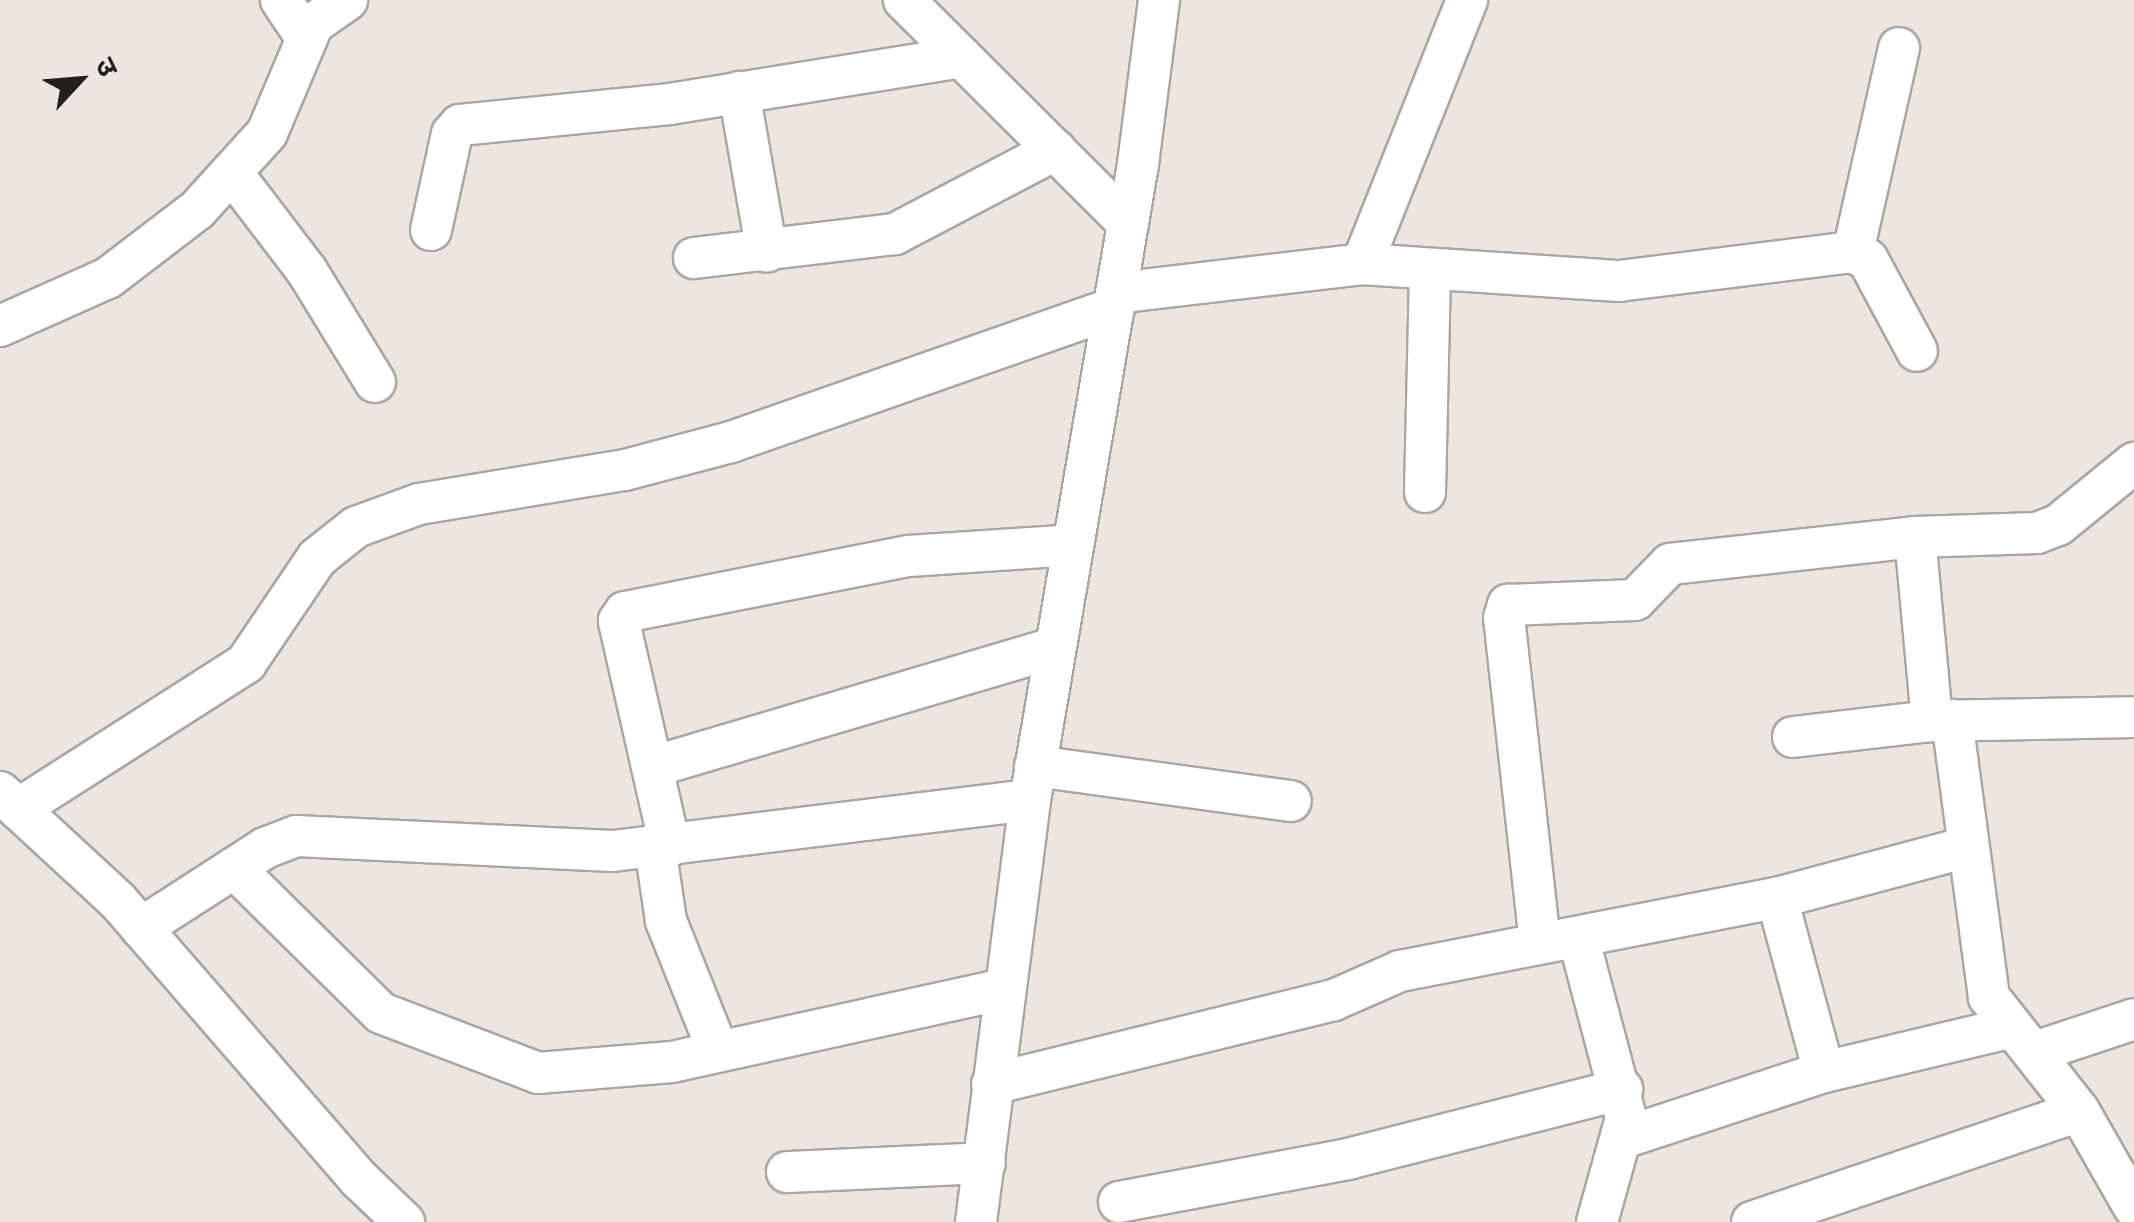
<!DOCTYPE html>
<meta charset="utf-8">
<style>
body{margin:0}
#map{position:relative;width:2134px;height:1222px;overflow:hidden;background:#ebe6e1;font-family:Quicksand,"Noto Sans Devanagari",sans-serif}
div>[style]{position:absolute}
.roads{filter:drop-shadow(2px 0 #aaa6a2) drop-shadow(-2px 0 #aaa6a2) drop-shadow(0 2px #aaa6a2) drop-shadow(0 -2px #aaa6a2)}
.minor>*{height:40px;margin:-20px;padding:0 20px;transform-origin:20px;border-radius:20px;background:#fff}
span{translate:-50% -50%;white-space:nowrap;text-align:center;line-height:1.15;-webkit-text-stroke:10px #ebe6e1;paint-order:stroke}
.north{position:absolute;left:30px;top:30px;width:100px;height:100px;-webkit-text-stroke:8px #ebe6e1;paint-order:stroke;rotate:64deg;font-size:28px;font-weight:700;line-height:40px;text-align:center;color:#22201f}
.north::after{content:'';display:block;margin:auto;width:35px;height:45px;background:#22201f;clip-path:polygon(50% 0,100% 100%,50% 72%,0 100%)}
</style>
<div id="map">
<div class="roads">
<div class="minor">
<div style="left:281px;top:0;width:43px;rotate:56.3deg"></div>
<div style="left:904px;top:0;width:316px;rotate:44.9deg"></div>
<div style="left:739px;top:92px;width:162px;rotate:80.1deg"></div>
<div style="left:233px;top:174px;width:122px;rotate:52.7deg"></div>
<div style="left:307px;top:271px;width:130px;rotate:58.5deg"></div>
<div style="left:431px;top:230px;width:98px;rotate:-77.7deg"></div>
<div style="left:452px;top:134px;width:12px;rotate:-48deg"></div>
<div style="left:460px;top:125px;width:210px;rotate:-5.7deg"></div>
<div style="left:669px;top:104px;width:296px;rotate:-9.1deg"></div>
<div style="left:1853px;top:252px;width:209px;rotate:-77.3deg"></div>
<div style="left:694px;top:258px;width:202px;rotate:-6.8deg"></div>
<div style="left:895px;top:234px;width:181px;rotate:-27.7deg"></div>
<div style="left:1362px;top:264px;width:284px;rotate:-68.3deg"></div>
<div style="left:1116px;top:293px;width:248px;rotate:-6.7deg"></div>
<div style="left:1362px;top:264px;width:258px;rotate:3.8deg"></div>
<div style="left:1619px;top:281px;width:236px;rotate:-7.1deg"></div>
<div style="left:1853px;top:252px;width:17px;rotate:28deg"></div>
<div style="left:1868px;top:260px;width:103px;rotate:61.7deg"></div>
<div style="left:0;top:326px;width:118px;rotate:-24deg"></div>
<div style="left:108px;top:278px;width:112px;rotate:-37.4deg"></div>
<div style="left:197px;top:210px;width:104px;rotate:-47.7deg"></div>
<div style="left:267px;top:133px;width:118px;rotate:-67.1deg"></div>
<div style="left:313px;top:24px;width:42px;rotate:-35.2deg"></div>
<div style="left:1425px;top:492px;width:223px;rotate:-88.7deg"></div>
<div style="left:1915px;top:537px;width:185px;rotate:84.7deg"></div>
<div style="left:1952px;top:720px;width:279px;rotate:82.4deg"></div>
<div style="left:1989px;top:997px;width:145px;rotate:51.7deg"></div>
<div style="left:2079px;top:1111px;width:111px;rotate:60.2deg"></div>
<div style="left:1793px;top:737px;width:140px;rotate:-6.6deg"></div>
<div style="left:1932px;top:721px;width:202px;rotate:-1.1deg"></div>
<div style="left:1035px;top:766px;width:258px;rotate:7.8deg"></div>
<div style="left:652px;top:767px;width:420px;rotate:-16.5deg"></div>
<div style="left:0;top:792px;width:161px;rotate:42.7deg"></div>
<div style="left:118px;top:901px;width:369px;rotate:49.1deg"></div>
<div style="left:360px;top:1180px;width:61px;rotate:43.7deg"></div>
<div style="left:18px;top:809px;width:271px;rotate:-32.6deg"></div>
<div style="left:246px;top:663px;width:127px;rotate:-55.9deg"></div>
<div style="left:317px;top:558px;width:50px;rotate:-38.5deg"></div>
<div style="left:356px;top:527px;width:67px;rotate:-20.1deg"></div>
<div style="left:419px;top:504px;width:209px;rotate:-9.4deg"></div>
<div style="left:625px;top:470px;width:110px;rotate:-14.8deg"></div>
<div style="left:731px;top:442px;width:406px;rotate:-19.3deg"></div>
<div style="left:670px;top:846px;width:231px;rotate:-102.8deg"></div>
<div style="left:619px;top:621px;width:11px;rotate:-56deg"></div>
<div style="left:625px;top:612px;width:289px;rotate:-11.2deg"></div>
<div style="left:909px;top:556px;width:164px;rotate:-3.8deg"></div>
<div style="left:655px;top:847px;width:75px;rotate:81.5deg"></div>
<div style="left:666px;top:921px;width:140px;rotate:68.2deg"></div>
<div style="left:234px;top:868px;width:206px;rotate:44.6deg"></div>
<div style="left:381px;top:1013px;width:168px;rotate:20.9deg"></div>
<div style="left:538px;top:1073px;width:134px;rotate:-4.7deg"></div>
<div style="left:672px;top:1062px;width:341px;rotate:-12.4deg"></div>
<div style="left:1777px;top:898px;width:180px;rotate:74.9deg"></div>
<div style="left:141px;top:928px;width:148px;rotate:-32.8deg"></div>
<div style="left:265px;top:848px;width:33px;rotate:-21deg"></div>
<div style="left:296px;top:836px;width:317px;rotate:2.7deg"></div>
<div style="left:613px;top:851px;width:420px;rotate:-7deg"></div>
<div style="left:1579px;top:940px;width:184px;rotate:75.2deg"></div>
<div style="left:1626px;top:1118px;width:108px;rotate:105.6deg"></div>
<div style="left:1540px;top:943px;width:327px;rotate:-96.3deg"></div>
<div style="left:1504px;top:618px;width:14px;rotate:-73deg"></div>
<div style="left:1508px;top:605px;width:127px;rotate:-2.3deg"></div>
<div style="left:1635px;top:600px;width:50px;rotate:-45.8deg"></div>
<div style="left:1670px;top:564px;width:246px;rotate:-6.3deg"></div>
<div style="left:1915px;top:537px;width:122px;rotate:-1.9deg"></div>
<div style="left:2037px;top:533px;width:22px;rotate:-21deg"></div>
<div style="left:2058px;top:525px;width:98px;rotate:-39.2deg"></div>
<div style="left:2035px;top:1052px;width:104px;rotate:-18.4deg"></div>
<div style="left:992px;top:1084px;width:352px;rotate:-13.8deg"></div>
<div style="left:1334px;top:1000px;width:72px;rotate:-23.7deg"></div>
<div style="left:1400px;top:971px;width:384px;rotate:-11deg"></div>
<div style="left:1777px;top:898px;width:198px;rotate:-15deg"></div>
<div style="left:1623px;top:1138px;width:212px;rotate:-18.2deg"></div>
<div style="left:1824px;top:1072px;width:194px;rotate:-13.4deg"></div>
<div style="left:787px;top:1172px;width:198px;rotate:-2.6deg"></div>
<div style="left:1119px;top:1202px;width:233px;rotate:-10.6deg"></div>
<div style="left:1348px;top:1159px;width:283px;rotate:-14.3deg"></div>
<div style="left:976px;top:1222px;width:425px;rotate:-82.7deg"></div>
<div style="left:1030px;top:800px;width:645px;rotate:-80.36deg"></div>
<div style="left:1138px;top:164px;width:165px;rotate:-82.7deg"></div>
<div style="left:1752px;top:1222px;width:345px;rotate:-18.7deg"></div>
</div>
</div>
<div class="north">उ</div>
</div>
